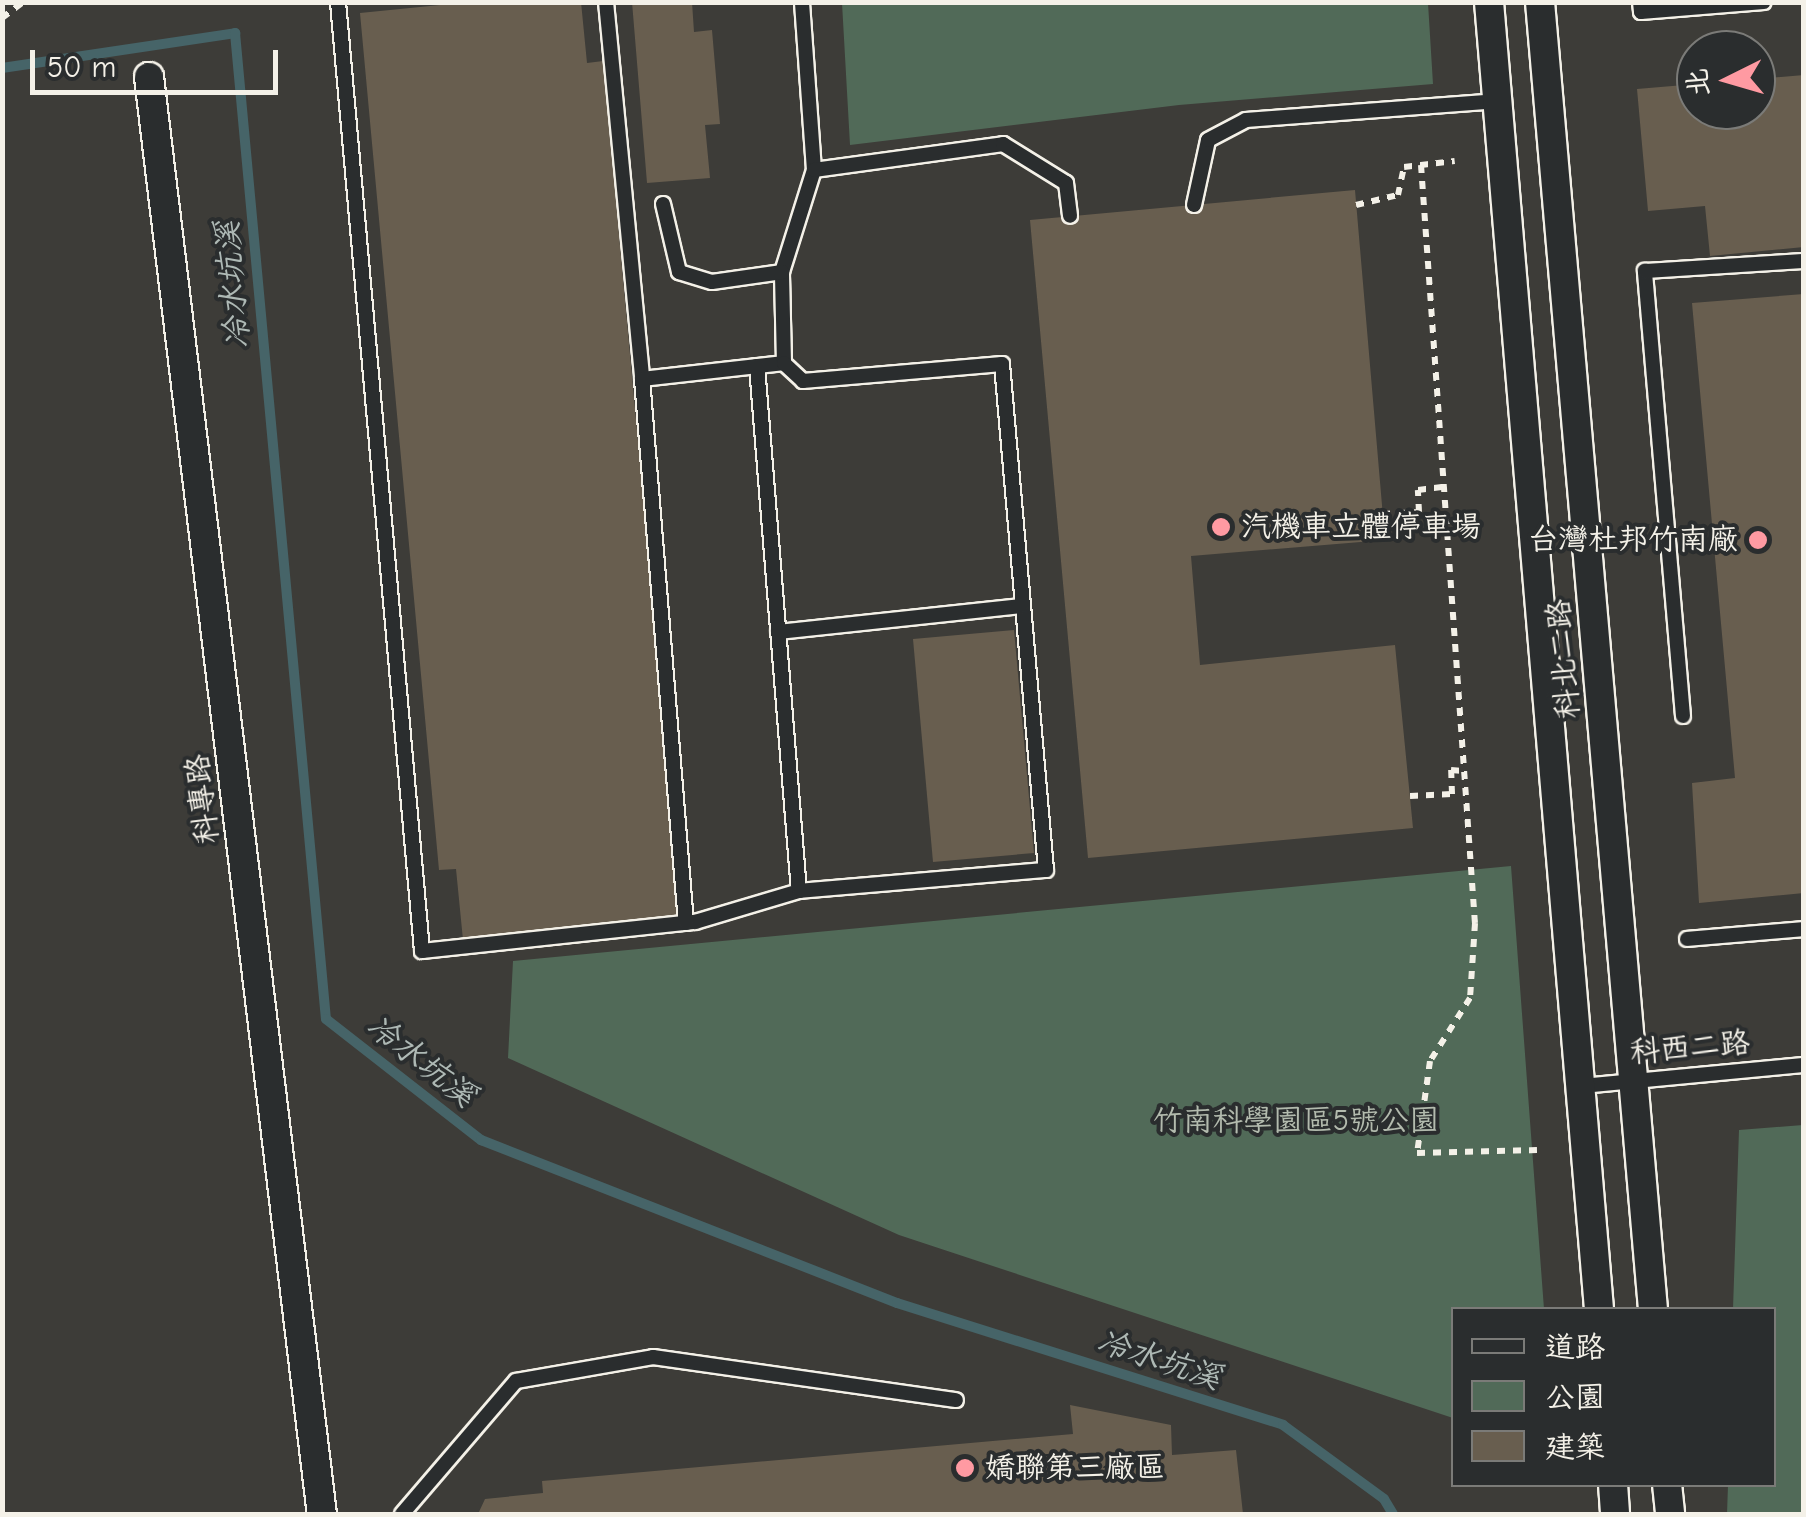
<!DOCTYPE html>
<meta charset="utf-8">
<style>
body{margin:0}
#map{position:relative;width:1806px;height:1517px;overflow:hidden;background:#2a2d2e;font-family:"Comic Neue","LXGW WenKai TC",sans-serif}
div>[style]{position:absolute}
.built>*{inset:0;background:#3d3c38}
.green>*{inset:0;background:#516a58}
.stream>*{height:10px;margin:-5px;padding:0 5px;transform-origin:5px;border-radius:5px;background:#466468}
.building>*{inset:0;background:#685e4f}
.path>*{height:6px;margin-top:-3px;transform-origin:0;background:repeating-linear-gradient(90deg,#f4f1e8 0 8px,transparent 0 16px)}
.roads{filter:drop-shadow(2px 0 #f4f1e8) drop-shadow(-2px 0 #f4f1e8) drop-shadow(0 2px #f4f1e8) drop-shadow(0 -2px #f4f1e8)}
.service>*{height:14px;margin:-7px;padding:0 7px;transform-origin:7px;border-radius:7px;background:#2a2d2e}
.minor>*{height:28px;margin:-14px;padding:0 14px;transform-origin:14px;border-radius:14px;background:#2a2d2e}
.dots>*{width:28px;height:28px;translate:-50% -50%;box-sizing:border-box;border:5px solid #2a2d2e;border-radius:50%}
span{translate:-50% -50%;white-space:nowrap;text-align:center;line-height:1.15;-webkit-text-stroke:8px #2a2d2e;paint-order:stroke}
.poi-label{font-size:30px;color:#f4f1e8}
.left{translate:0 -50%;text-align:left}
.right{translate:-100% -50%;text-align:right}
.street-label{font-size:30px;color:#f4f1e8}
.park-label{font-size:30px;color:#b3bbae}
.water-label{font-size:32px;color:#aeb9b5;font-style:italic}
.frame{position:absolute;inset:0;border:5px solid #f4f1e8;pointer-events:none}
.legend{position:absolute;left:1451px;top:1307px;width:325px;height:180px;box-sizing:border-box;background:#2a2d2e;border:2px solid #7b7b78;margin:0;padding:12px 18px;list-style:none;font-size:30px;color:#f4f1e8}
.legend li{display:flex;align-items:center;gap:20px;height:50px}
.legend b{width:50px;border:2px solid #7b7b78}
.north{position:absolute;left:1676px;top:30px;width:100px;height:100px;box-sizing:border-box;background:#2a2d2e;border:2px solid #7b7b78;border-radius:50%;rotate:265deg;font-size:28px;font-weight:700;line-height:40px;text-align:center;color:#f4f1e8}
.north::after{content:'';display:block;margin:auto;width:35px;height:45px;background:#ff9aa2;clip-path:polygon(50% 0,100% 100%,50% 72%,0 100%)}
.scale{position:absolute;left:30px;top:50px;width:248px;height:45px;box-sizing:border-box;border:5px solid #f4f1e8;border-top:0;padding-left:12px;font-size:30px;line-height:35px;white-space:nowrap;color:#f4f1e8;-webkit-text-stroke:8px #2a2d2e;paint-order:stroke}
</style>
<div id="map">
<div class="built">
<div style="clip-path:polygon(evenodd,3px 3px,1803px 3px,1803px 1514px,3px 1514px,3px 3px,1696px 50px,1756px 50px,1756px 110px,1696px 110px,1696px 50px,3px 3px,1454px 1310px,1774px 1310px,1774px 1484px,1454px 1484px,1454px 1310px)"></div>
</div>
<div class="green">
<div style="clip-path:polygon(842px 3px,1428px 3px,1433px 84px,1179px 105px,850px 145px)"></div>
<div style="clip-path:polygon(1511px 866px,1544px 1309px,1454px 1310px,1453px 1418px,899px 1235px,508px 1058px,513px 961px)"></div>
<div style="clip-path:polygon(1803px 1125px,1803px 1514px,1727px 1514px,1728px 1485px,1774px 1484px,1774px 1310px,1733px 1309px,1739px 1130px)"></div>
</div>
<div class="stream">
<div style="left:2px;top:68px;width:236px;rotate:-8.5deg"></div>
<div style="left:235px;top:33px;width:990px;rotate:84.73deg"></div>
<div style="left:326px;top:1019px;width:197px;rotate:38deg"></div>
<div style="left:481px;top:1140px;width:447px;rotate:21.4deg"></div>
<div style="left:897px;top:1303px;width:405px;rotate:17.5deg"></div>
<div style="left:1283px;top:1425px;width:125px;rotate:36.2deg"></div>
<div style="left:1384px;top:1499px;width:17px;rotate:59deg"></div>
</div>
<div class="building">
<div style="clip-path:polygon(470px 2px,581px 2px,587px 63px,603px 61px,682px 920px,463px 940px,456px 869px,439px 870px,360px 13px)"></div>
<div style="clip-path:polygon(632px 2px,692px 2px,694px 32px,712px 30px,720px 124px,705px 125px,710px 178px,647px 183px)"></div>
<div style="clip-path:polygon(1804px 75px,1804px 247px,1710px 256px,1705px 206px,1648px 211px,1637px 89px,1696px 84px,1696px 110px,1756px 110px,1756px 79px)"></div>
<div style="clip-path:polygon(1355px 190px,1385px 540px,1191px 556px,1200px 665px,1395px 645px,1413px 828px,1088px 858px,1030px 220px)"></div>
<div style="clip-path:polygon(1804px 294px,1804px 893px,1699px 903px,1692px 783px,1735px 778px,1692px 303px)"></div>
<div style="clip-path:polygon(1014px 630px,1034px 853px,933px 862px,913px 639px)"></div>
<div style="clip-path:polygon(1070px 1405px,1171px 1425px,1172px 1455px,1236px 1450px,1243px 1514px,478px 1514px,485px 1499px,543px 1493px,542px 1481px,1073px 1434px)"></div>
</div>
<div class="path">
<div style="left:2px;top:18px;width:26px;rotate:-37deg"></div>
<div style="left:1421px;top:165px;width:760px;rotate:85.93deg"></div>
<div style="left:1475px;top:923px;width:75px;rotate:93.8deg"></div>
<div style="left:1470px;top:998px;width:75px;rotate:122.4deg"></div>
<div style="left:1430px;top:1061px;width:93px;rotate:98deg"></div>
<div style="left:1417px;top:1153px;width:120px;rotate:-1.4deg"></div>
<div style="left:1356px;top:205px;width:43px;rotate:-13.4deg"></div>
<div style="left:1398px;top:195px;width:29px;rotate:-78deg"></div>
<div style="left:1404px;top:167px;width:51px;rotate:-6.7deg"></div>
<div style="left:1382px;top:514px;width:37px;rotate:-3deg"></div>
<div style="left:1419px;top:512px;width:22px;rotate:-93deg"></div>
<div style="left:1418px;top:490px;width:26px;rotate:-7deg"></div>
<div style="left:1410px;top:796px;width:42px;rotate:-2.7deg"></div>
<div style="left:1452px;top:794px;width:24px;rotate:-92deg"></div>
<div style="left:1451px;top:770px;width:12px;rotate:5deg"></div>
</div>
<div class="roads">
<div class="service">
<div style="left:338px;top:2px;width:953px;rotate:84.94deg"></div>
<div style="left:422px;top:951px;width:275px;rotate:-6.1deg"></div>
<div style="left:695px;top:922px;width:109px;rotate:-16.6deg"></div>
<div style="left:606px;top:2px;width:379px;rotate:84.5deg"></div>
<div style="left:642px;top:379px;width:143px;rotate:-6.4deg"></div>
<div style="left:784px;top:363px;width:91px;rotate:-91.3deg"></div>
<div style="left:782px;top:272px;width:107px;rotate:-72.6deg"></div>
<div style="left:814px;top:170px;width:168px;rotate:-94.1deg"></div>
<div style="left:1640px;top:2px;width:10px;rotate:84deg"></div>
<div style="left:1641px;top:12px;width:123px;rotate:-4.6deg"></div>
<div style="left:814px;top:170px;width:191px;rotate:-7.8deg"></div>
<div style="left:1003px;top:144px;width:74px;rotate:31.8deg"></div>
<div style="left:1066px;top:183px;width:33px;rotate:83deg"></div>
<div style="left:663px;top:204px;width:70px;rotate:76.8deg"></div>
<div style="left:679px;top:272px;width:34px;rotate:17deg"></div>
<div style="left:712px;top:282px;width:71px;rotate:-8.1deg"></div>
<div style="left:1194px;top:205px;width:66px;rotate:-77.8deg"></div>
<div style="left:1208px;top:140px;width:43px;rotate:-27.8deg"></div>
<div style="left:1246px;top:120px;width:253px;rotate:-4.3deg"></div>
<div style="left:757px;top:366px;width:527px;rotate:85.43deg"></div>
<div style="left:799px;top:891px;width:248px;rotate:-4.9deg"></div>
<div style="left:1046px;top:870px;width:508px;rotate:-94.97deg"></div>
<div style="left:1002px;top:364px;width:200px;rotate:175.1deg"></div>
<div style="left:803px;top:381px;width:26px;rotate:-137deg"></div>
<div style="left:642px;top:379px;width:546px;rotate:85.38deg"></div>
<div style="left:778px;top:632px;width:245px;rotate:-6.1deg"></div>
<div style="left:1683px;top:716px;width:447px;rotate:-94.9deg"></div>
<div style="left:1645px;top:271px;width:159px;rotate:-3.6deg"></div>
<div style="left:1687px;top:939px;width:117px;rotate:-4.9deg"></div>
<div style="left:1581px;top:1086px;width:224px;rotate:-5.4deg"></div>
<div style="left:402px;top:1514px;width:175px;rotate:-49.4deg"></div>
<div style="left:516px;top:1381px;width:139px;rotate:-9.9deg"></div>
<div style="left:653px;top:1357px;width:306px;rotate:8.1deg"></div>
</div>
<div class="minor">
<div style="left:1489px;top:2px;width:1313px;rotate:85.19deg"></div>
<div style="left:1540px;top:2px;width:1313px;rotate:85.06deg"></div>
<div style="left:149px;top:77px;width:1447px;rotate:83.14deg"></div>
<div style="left:1613px;top:1484px;width:30px;rotate:86deg"></div>
<div style="left:1667px;top:1484px;width:30px;rotate:84deg"></div>
</div>
</div>
<div class="dots">
<div style="left:1221px;top:527px;background:#ff9aa2"></div>
<div style="left:1758px;top:540px;background:#ff9aa2"></div>
<div style="left:965px;top:1468px;background:#ff9aa2"></div>
</div>
<div class="poi-label">
<span class="left" style="left:1241px;top:527px">汽機車立體停車場</span>
<span class="right" style="left:1738px;top:540px">台灣杜邦竹南廠</span>
<span class="left" style="left:985px;top:1468px">嬌聯第三廠區</span>
</div>
<div class="street-label">
<span style="left:1564px;top:659px;rotate:-95deg">科北二路</span>
<span style="left:203px;top:799px;rotate:-97deg">科專路</span>
<span style="left:1690px;top:1048px;rotate:-5deg">科西二路</span>
</div>
<div class="park-label">
<span style="left:1296px;top:1121px">竹南科學園區5號公園</span>
</div>
<div class="water-label">
<span style="left:233px;top:285px;rotate:-95deg">冷水坑溪</span>
<span style="left:421px;top:1061px;rotate:38deg">冷水坑溪</span>
<span style="left:1159px;top:1360px;rotate:18deg">冷水坑溪</span>
</div>
<div class="frame"></div>
<ul class="legend">
<li><b style="height:12px;background:#2a2d2e"></b>道路</li>
<li><b style="height:28px;background:#516a58"></b>公園</li>
<li><b style="height:28px;background:#685e4f"></b>建築</li>
</ul>
<div class="north">北</div>
<div class="scale">50 m</div>
</div>
